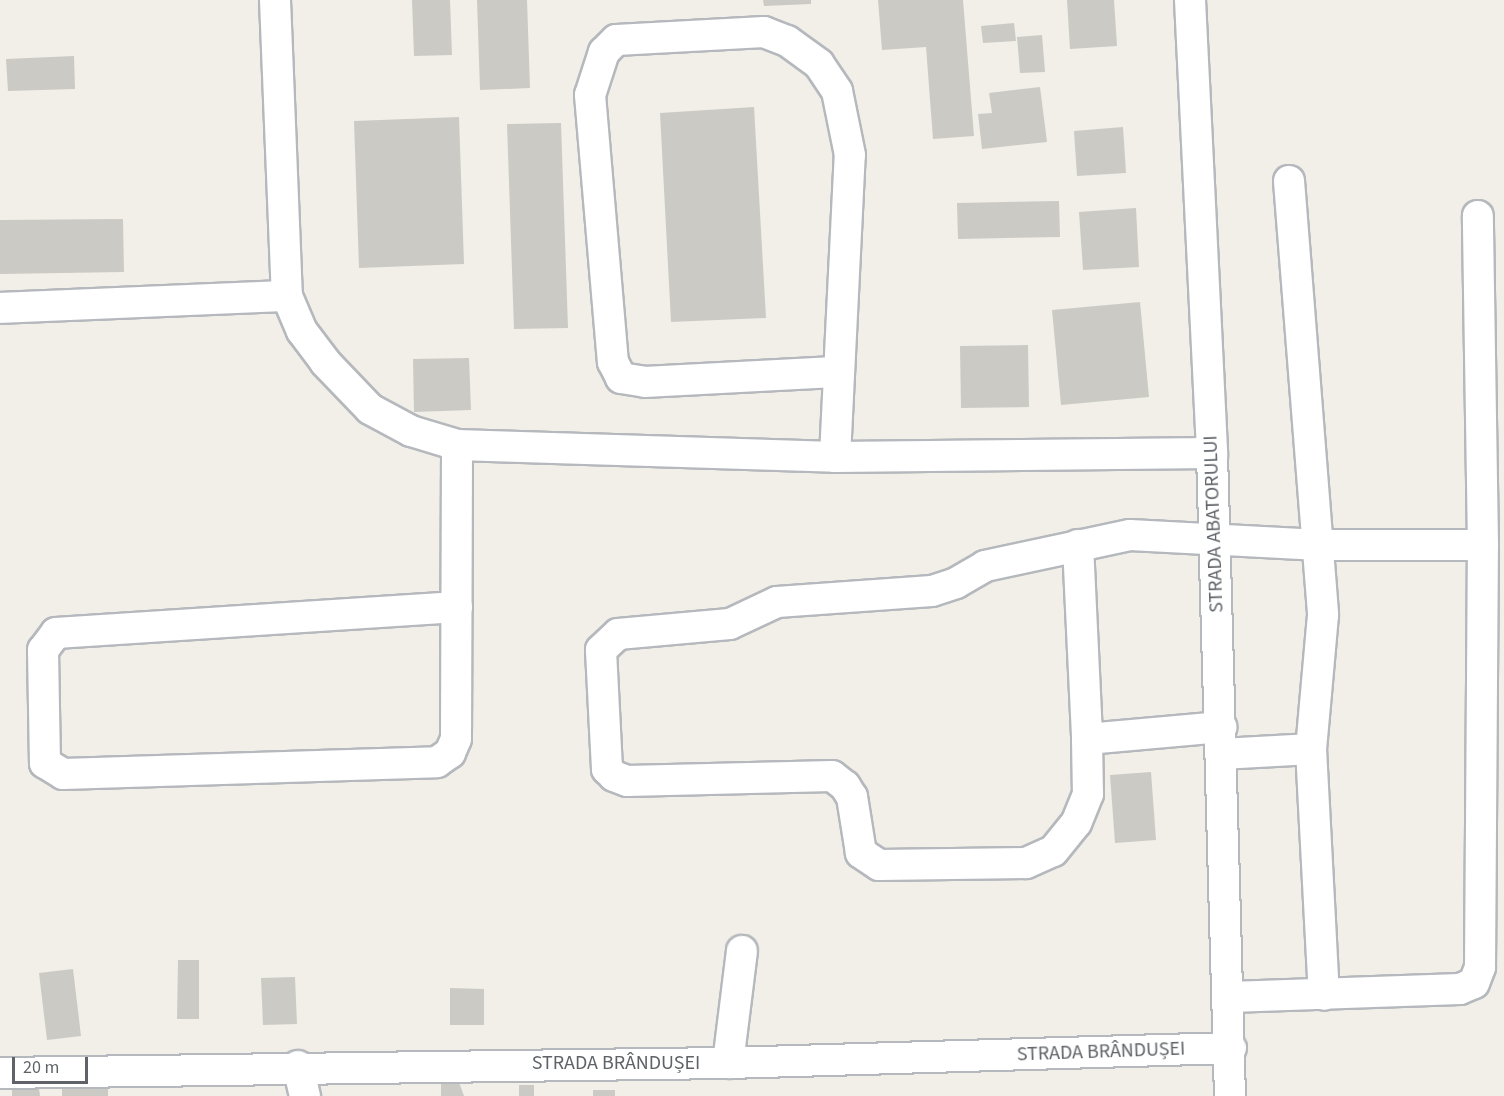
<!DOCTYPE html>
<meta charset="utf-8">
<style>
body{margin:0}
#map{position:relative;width:1504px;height:1096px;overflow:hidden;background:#f1efe8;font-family:"Source Sans 3",sans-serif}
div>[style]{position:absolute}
.building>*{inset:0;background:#cccac5}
.roads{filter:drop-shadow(2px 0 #b5b8bc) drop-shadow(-2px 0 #b5b8bc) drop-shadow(0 2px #b5b8bc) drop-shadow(0 -2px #b5b8bc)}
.minor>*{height:30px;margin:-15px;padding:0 15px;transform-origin:15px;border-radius:15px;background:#fff}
span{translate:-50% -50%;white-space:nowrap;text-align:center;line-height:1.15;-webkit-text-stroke:6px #fff;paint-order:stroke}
.street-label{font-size:20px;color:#5f6368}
.scale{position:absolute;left:12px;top:1057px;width:76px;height:27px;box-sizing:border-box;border:3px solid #5f6368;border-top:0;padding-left:8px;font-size:18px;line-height:21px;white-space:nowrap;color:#5f6368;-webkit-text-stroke:4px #fff;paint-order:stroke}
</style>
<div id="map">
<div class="building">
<div style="clip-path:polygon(412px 0,450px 0,452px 55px,414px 56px)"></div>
<div style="clip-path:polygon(477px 0,527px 0,530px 88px,480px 90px)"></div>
<div style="clip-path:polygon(763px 0,811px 0,811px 4px,764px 6px)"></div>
<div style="clip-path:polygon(878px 0,963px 0,974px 136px,933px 139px,926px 47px,882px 50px)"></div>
<div style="clip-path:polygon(1067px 0,1114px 0,1117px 46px,1070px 49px)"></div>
<div style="clip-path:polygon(1014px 23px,1016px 41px,983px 43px,981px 26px)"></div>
<div style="clip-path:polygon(1042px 35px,1045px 72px,1020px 73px,1017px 37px)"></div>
<div style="clip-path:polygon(74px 56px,75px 89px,8px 91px,6px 59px)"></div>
<div style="clip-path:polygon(1040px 87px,1047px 142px,982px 149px,978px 114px,992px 113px,989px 93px)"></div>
<div style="clip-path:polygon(754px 107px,766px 318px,671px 322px,660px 113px)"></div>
<div style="clip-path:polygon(459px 117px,464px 264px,359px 268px,354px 121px)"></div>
<div style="clip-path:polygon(561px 123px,568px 328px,514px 329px,507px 124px)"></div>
<div style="clip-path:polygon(1123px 127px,1126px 173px,1077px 176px,1074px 131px)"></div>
<div style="clip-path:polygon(1059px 201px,1060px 237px,958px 239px,957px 203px)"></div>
<div style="clip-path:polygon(1136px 208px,1139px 267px,1083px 270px,1079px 212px)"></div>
<div style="clip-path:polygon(123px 219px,124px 272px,0 274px,0 220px)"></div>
<div style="clip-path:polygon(1140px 302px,1149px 397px,1061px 405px,1052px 310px)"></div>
<div style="clip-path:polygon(1028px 345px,1029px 407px,961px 408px,960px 346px)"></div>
<div style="clip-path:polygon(469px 358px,471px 410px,414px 412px,413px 359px)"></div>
<div style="clip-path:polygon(1151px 772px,1156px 840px,1115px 843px,1110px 775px)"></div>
<div style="clip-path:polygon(178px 960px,199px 960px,199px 1019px,177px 1019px)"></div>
<div style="clip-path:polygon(73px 969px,81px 1036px,47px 1040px,39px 973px)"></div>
<div style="clip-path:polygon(295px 977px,297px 1024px,263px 1025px,261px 978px)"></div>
<div style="clip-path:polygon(450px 988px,484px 989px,484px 1025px,450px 1025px)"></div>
<div style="clip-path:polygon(441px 1081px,459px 1082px,464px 1096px,441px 1096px)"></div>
<div style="clip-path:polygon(519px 1085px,534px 1085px,534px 1096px,519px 1096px)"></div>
<div style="clip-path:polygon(108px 1087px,108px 1096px,62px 1096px,62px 1088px)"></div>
<div style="clip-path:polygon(39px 1088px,40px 1096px,12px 1096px,12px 1090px)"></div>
<div style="clip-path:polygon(593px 1090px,615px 1090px,615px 1096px,593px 1096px)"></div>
</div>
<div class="roads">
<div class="minor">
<div style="left:275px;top:0;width:296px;rotate:87.7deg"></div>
<div style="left:287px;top:296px;width:38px;rotate:67deg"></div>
<div style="left:302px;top:331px;width:39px;rotate:53deg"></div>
<div style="left:325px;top:362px;width:65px;rotate:46.2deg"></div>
<div style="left:370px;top:409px;width:47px;rotate:28.2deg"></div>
<div style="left:411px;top:431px;width:48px;rotate:16.9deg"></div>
<div style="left:457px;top:445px;width:378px;rotate:1.8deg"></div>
<div style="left:835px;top:457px;width:377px;rotate:-0.6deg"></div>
<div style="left:1190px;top:0;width:454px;rotate:87.2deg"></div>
<div style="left:1212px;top:453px;width:643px;rotate:88.4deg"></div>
<div style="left:1289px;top:181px;width:435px;rotate:85.5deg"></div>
<div style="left:1323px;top:615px;width:135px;rotate:95.1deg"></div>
<div style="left:1311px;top:749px;width:246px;rotate:87deg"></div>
<div style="left:0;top:308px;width:287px;rotate:-2.4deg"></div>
<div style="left:835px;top:457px;width:302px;rotate:-87.2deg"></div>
<div style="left:850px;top:155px;width:65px;rotate:-101.5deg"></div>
<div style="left:837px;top:91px;width:32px;rotate:-124deg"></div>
<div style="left:819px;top:64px;width:39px;rotate:-144deg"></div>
<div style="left:787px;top:41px;width:25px;rotate:-159deg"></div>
<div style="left:764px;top:32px;width:148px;rotate:176.9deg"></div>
<div style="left:616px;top:40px;width:17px;rotate:135deg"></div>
<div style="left:604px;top:52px;width:45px;rotate:108deg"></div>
<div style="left:590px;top:95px;width:268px;rotate:85.1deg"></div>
<div style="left:613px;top:362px;width:18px;rotate:63deg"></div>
<div style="left:621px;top:378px;width:24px;rotate:9deg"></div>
<div style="left:645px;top:382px;width:194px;rotate:-3deg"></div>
<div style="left:1078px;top:545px;width:194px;rotate:87.3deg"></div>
<div style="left:1087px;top:739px;width:135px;rotate:-5.1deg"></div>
<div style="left:457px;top:607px;width:402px;rotate:176.3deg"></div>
<div style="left:56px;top:633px;width:21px;rotate:127deg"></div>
<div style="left:43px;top:650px;width:113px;rotate:89deg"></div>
<div style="left:45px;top:763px;width:21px;rotate:31deg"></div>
<div style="left:63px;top:774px;width:374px;rotate:-1.8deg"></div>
<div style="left:437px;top:762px;width:16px;rotate:-35deg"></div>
<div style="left:450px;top:753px;width:15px;rotate:-67deg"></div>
<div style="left:456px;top:739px;width:294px;rotate:-89.8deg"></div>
<div style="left:1087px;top:739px;width:55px;rotate:89deg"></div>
<div style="left:1088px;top:794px;width:31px;rotate:112deg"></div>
<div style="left:1076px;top:823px;width:36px;rotate:129deg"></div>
<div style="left:1053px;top:851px;width:30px;rotate:156deg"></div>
<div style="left:1026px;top:863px;width:147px;rotate:179.2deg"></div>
<div style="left:879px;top:865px;width:22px;rotate:-146deg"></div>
<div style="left:861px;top:853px;width:57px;rotate:-99.1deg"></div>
<div style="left:852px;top:797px;width:13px;rotate:-122deg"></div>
<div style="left:845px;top:786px;width:16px;rotate:-142deg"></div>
<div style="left:832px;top:776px;width:205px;rotate:178.6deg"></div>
<div style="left:627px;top:781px;width:14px;rotate:-159deg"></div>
<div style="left:614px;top:776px;width:10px;rotate:-135deg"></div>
<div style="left:607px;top:769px;width:119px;rotate:-92.9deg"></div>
<div style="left:601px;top:650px;width:23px;rotate:-43deg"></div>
<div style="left:618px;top:634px;width:112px;rotate:-5.1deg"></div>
<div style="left:730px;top:624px;width:52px;rotate:-25.1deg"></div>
<div style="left:777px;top:602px;width:155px;rotate:-4.1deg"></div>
<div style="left:932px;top:591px;width:25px;rotate:-18deg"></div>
<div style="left:956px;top:583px;width:34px;rotate:-30deg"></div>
<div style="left:985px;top:566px;width:148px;rotate:-12.1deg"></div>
<div style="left:1130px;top:535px;width:190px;rotate:3deg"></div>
<div style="left:1320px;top:545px;width:163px"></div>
<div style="left:1222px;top:754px;width:89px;rotate:-3.2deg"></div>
<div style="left:1230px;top:997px;width:230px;rotate:-2deg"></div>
<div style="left:1460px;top:989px;width:15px;rotate:-23deg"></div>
<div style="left:1474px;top:983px;width:17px;rotate:-69deg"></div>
<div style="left:1480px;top:967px;width:422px;rotate:-89.6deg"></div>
<div style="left:1483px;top:545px;width:329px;rotate:-90.9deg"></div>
<div style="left:728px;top:1063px;width:113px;rotate:-82.9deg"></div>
<div style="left:298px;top:1066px;width:31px;rotate:77deg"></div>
<div style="left:0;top:1073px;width:728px;rotate:-0.79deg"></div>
<div style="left:728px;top:1063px;width:503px;rotate:-1.71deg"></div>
</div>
</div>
<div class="street-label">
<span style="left:1214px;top:524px;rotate:-92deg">STRADA ABATORULUI</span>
<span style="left:1101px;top:1052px;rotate:-2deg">STRADA BRÂNDUȘEI</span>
<span style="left:616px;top:1063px">STRADA BRÂNDUȘEI</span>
</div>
<div class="scale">20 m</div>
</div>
